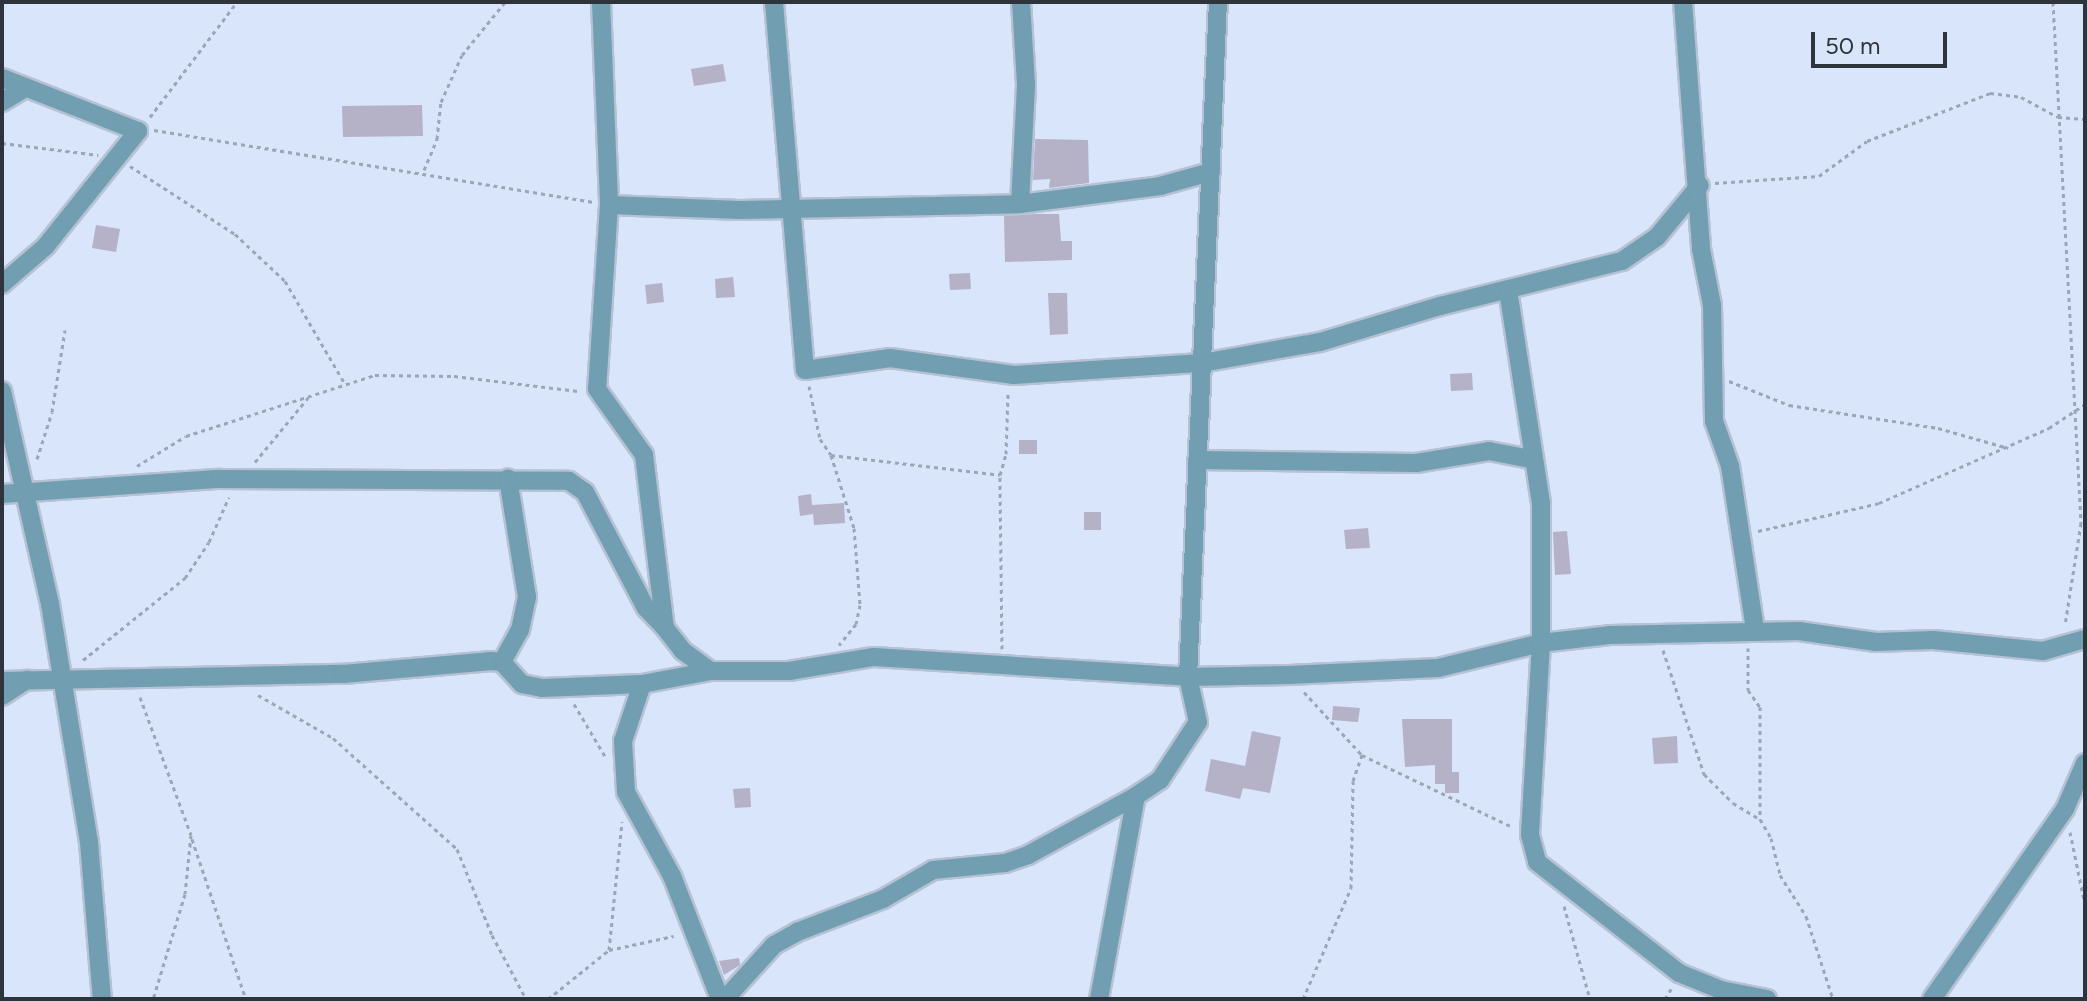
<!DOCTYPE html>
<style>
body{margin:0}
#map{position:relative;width:2087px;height:1001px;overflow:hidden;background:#d8e5fa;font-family:Figtree,sans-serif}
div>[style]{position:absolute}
.building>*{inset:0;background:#b5b1c7}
.path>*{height:3px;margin-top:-1.5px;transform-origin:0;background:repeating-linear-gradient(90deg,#9ba6b6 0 4px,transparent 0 8px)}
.roads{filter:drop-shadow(2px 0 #b6c2d4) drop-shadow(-2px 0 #b6c2d4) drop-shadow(0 2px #b6c2d4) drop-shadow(0 -2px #b6c2d4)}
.minor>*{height:18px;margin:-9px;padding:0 9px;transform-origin:9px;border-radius:9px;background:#719eb0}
span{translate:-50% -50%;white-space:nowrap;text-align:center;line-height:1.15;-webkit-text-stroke:7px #d8e5fa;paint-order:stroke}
.frame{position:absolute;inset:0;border:4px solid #2f343c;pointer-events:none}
.scale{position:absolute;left:1811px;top:32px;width:136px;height:36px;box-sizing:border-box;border:4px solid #2f343c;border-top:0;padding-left:10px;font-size:24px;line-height:28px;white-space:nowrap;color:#2f343c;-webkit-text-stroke:6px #d8e5fa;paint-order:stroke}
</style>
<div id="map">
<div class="building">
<div style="clip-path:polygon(723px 64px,726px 81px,694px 86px,691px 69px)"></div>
<div style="clip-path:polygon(422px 105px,423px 136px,343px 137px,342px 106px)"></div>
<div style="clip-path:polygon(1035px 139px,1088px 140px,1089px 183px,1049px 188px,1050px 179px,1033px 180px)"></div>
<div style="clip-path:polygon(1035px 214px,1059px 214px,1061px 241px,1072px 241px,1072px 260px,1005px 262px,1004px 216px)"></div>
<div style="clip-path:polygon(96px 225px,120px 229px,116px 252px,92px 248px)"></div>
<div style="clip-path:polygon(970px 273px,971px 289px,950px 290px,949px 274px)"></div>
<div style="clip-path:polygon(733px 277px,735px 297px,716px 298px,715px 279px)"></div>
<div style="clip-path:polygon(662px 283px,664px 302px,647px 304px,645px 285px)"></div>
<div style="clip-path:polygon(1048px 293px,1067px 293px,1068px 334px,1050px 335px)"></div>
<div style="clip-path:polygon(1472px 373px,1473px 390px,1451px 391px,1450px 374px)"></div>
<div style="clip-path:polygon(1019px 440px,1037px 440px,1037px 454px,1019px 454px)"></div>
<div style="clip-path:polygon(811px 494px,812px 505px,844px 503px,845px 523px,814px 525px,813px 514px,800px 516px,798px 496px)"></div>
<div style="clip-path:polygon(1084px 512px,1101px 512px,1101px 530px,1084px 530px)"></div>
<div style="clip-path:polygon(1368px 528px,1370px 548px,1346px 549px,1344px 530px)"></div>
<div style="clip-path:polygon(1567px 531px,1571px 574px,1555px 575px,1553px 532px)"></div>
<div style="clip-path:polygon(1333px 706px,1360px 708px,1358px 722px,1332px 720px)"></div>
<div style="clip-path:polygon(1402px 719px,1452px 719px,1452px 772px,1459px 772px,1459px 793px,1445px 793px,1445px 784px,1435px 784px,1435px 765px,1405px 767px)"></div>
<div style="clip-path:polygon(1252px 731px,1281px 737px,1270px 793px,1243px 788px,1240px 799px,1205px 791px,1211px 759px,1245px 766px)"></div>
<div style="clip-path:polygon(1677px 736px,1678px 763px,1654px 764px,1652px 738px)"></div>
<div style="clip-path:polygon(750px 788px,751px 807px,735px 808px,733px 789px)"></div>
<div style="clip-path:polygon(739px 958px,740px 965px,724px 975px,719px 961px)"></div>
</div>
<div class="path">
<div style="left:2053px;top:2px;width:522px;rotate:86.92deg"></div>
<div style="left:2081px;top:523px;width:103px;rotate:98.9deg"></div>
<div style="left:150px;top:117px;width:144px;rotate:-52.9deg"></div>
<div style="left:154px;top:130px;width:444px;rotate:9.3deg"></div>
<div style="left:2px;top:143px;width:97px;rotate:7.1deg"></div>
<div style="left:130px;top:166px;width:125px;rotate:32.9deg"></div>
<div style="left:235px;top:234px;width:69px;rotate:43.2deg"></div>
<div style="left:285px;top:281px;width:119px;rotate:59.8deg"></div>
<div style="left:424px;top:170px;width:34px;rotate:-67deg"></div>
<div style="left:437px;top:139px;width:37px;rotate:-84deg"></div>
<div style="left:441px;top:102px;width:51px;rotate:-65.9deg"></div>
<div style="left:462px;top:55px;width:68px;rotate:-50.9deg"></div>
<div style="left:1715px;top:183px;width:104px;rotate:-3.9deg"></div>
<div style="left:1819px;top:176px;width:59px;rotate:-36.1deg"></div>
<div style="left:1867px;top:141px;width:132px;rotate:-21.3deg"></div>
<div style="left:1990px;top:93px;width:31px;rotate:7deg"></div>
<div style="left:2021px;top:97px;width:42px;rotate:28.4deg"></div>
<div style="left:2058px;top:117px;width:27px;rotate:4deg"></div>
<div style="left:1729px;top:381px;width:65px;rotate:21.8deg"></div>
<div style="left:1789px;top:405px;width:151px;rotate:8.8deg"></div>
<div style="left:1938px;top:428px;width:73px;rotate:15.9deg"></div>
<div style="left:809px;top:386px;width:54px;rotate:78.3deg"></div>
<div style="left:820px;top:439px;width:19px;rotate:55deg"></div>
<div style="left:831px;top:455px;width:170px;rotate:6.7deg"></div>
<div style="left:831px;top:455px;width:77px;rotate:72.5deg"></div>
<div style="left:854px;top:528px;width:77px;rotate:85.5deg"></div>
<div style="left:860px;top:605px;width:19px;rotate:102deg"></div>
<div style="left:856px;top:624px;width:27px;rotate:129deg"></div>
<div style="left:37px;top:459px;width:49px;rotate:-72.3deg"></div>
<div style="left:52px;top:412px;width:83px;rotate:-81deg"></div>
<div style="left:255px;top:462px;width:88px;rotate:-50.5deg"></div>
<div style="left:137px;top:466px;width:57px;rotate:-31.5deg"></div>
<div style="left:186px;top:436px;width:199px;rotate:-17.9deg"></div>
<div style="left:375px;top:375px;width:79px;rotate:0.7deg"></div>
<div style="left:454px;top:376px;width:125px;rotate:6.9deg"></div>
<div style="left:1758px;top:531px;width:124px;rotate:-13deg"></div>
<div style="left:1879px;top:503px;width:186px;rotate:-23.8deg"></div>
<div style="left:2049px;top:428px;width:43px;rotate:-33.7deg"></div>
<div style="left:1748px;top:648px;width:42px;rotate:90deg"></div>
<div style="left:1748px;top:690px;width:21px;rotate:55deg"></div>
<div style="left:1760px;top:707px;width:112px;rotate:90deg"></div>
<div style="left:1002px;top:649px;width:174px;rotate:-90.7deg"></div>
<div style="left:1000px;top:475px;width:22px;rotate:-74deg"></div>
<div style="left:1006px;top:454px;width:60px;rotate:-88.1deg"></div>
<div style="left:1663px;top:650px;width:131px;rotate:71.7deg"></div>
<div style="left:1704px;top:774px;width:41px;rotate:45deg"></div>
<div style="left:1733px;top:803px;width:31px;rotate:31deg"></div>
<div style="left:1760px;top:819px;width:22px;rotate:60deg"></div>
<div style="left:1771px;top:838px;width:38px;rotate:76deg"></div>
<div style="left:1780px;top:875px;width:49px;rotate:57.6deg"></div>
<div style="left:1806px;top:916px;width:87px;rotate:72deg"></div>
<div style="left:83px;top:660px;width:131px;rotate:-38.8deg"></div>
<div style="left:185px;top:578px;width:43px;rotate:-56.3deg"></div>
<div style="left:209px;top:542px;width:49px;rotate:-66deg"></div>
<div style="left:1304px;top:692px;width:86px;rotate:47.4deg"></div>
<div style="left:1362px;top:755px;width:166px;rotate:25.6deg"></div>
<div style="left:258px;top:695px;width:86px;rotate:29.8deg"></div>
<div style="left:333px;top:738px;width:166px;rotate:41.8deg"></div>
<div style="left:457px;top:849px;width:93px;rotate:67.9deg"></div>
<div style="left:492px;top:935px;width:72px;rotate:62deg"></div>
<div style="left:140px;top:697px;width:147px;rotate:69.7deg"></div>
<div style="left:191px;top:835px;width:59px;rotate:95.8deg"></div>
<div style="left:185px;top:894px;width:110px;rotate:106.9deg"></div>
<div style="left:574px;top:704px;width:61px;rotate:59.2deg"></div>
<div style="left:2070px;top:832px;width:75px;rotate:78.4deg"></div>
<div style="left:192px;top:839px;width:169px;rotate:71.4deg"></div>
<div style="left:1564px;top:906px;width:97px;rotate:74.4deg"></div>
<div style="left:609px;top:950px;width:129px;rotate:-84.2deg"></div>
<div style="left:548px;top:999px;width:78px;rotate:-38.8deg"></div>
<div style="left:609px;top:950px;width:66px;rotate:-12.2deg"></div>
<div style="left:1303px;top:999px;width:121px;rotate:-66.6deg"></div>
<div style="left:1351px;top:888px;width:107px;rotate:-88.9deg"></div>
<div style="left:1353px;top:781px;width:28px;rotate:-71deg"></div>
<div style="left:1665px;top:999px;width:12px;rotate:-59deg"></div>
</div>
<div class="roads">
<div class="minor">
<div style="left:601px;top:2px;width:203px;rotate:87.7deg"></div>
<div style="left:609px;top:205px;width:184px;rotate:93.7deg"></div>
<div style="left:597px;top:389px;width:81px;rotate:54.5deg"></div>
<div style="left:644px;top:455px;width:174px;rotate:83.1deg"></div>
<div style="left:665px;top:628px;width:29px;rotate:52deg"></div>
<div style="left:683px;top:651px;width:34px;rotate:36deg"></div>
<div style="left:774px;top:2px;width:369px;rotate:85.2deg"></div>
<div style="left:805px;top:370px;width:86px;rotate:-8deg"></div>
<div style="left:890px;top:358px;width:125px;rotate:7.8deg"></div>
<div style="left:1014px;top:375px;width:188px;rotate:-3.7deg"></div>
<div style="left:1202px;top:363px;width:120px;rotate:-10.1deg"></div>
<div style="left:1320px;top:342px;width:125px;rotate:-16.7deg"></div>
<div style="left:1440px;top:306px;width:187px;rotate:-13.9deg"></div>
<div style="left:1622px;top:261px;width:42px;rotate:-34.4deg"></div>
<div style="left:1657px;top:237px;width:67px;rotate:-50.4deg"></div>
<div style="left:1683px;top:2px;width:248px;rotate:85.8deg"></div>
<div style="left:1701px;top:249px;width:57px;rotate:78.9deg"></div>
<div style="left:1712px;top:305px;width:116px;rotate:89deg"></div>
<div style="left:1714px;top:421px;width:48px;rotate:70.4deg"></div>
<div style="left:1730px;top:466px;width:166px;rotate:81.3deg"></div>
<div style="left:2px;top:78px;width:146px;rotate:21.3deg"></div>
<div style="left:138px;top:131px;width:147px;rotate:128.7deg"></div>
<div style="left:46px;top:246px;width:58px;rotate:139.2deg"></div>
<div style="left:2px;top:102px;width:23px;rotate:-31deg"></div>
<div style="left:1020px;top:204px;width:120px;rotate:-87.1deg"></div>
<div style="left:1026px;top:84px;width:82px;rotate:-93.5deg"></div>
<div style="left:609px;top:205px;width:131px;rotate:2.2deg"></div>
<div style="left:740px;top:210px;width:280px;rotate:-1.2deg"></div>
<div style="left:1020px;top:204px;width:141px;rotate:-7.3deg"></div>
<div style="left:1160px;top:186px;width:53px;rotate:-15.4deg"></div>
<div style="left:1508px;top:290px;width:216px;rotate:81.2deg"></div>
<div style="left:1541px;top:503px;width:140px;rotate:90deg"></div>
<div style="left:1541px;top:643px;width:192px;rotate:93.3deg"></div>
<div style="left:1530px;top:835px;width:28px;rotate:75deg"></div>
<div style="left:1537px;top:862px;width:180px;rotate:38deg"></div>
<div style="left:1679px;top:973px;width:45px;rotate:22deg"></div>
<div style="left:1721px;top:990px;width:47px;rotate:11.1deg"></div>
<div style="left:2px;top:391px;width:218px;rotate:77.3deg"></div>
<div style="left:50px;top:604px;width:241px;rotate:80.7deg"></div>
<div style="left:89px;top:842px;width:158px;rotate:85.3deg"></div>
<div style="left:1197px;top:460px;width:219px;rotate:0.8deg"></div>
<div style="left:1416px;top:463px;width:74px;rotate:-9.3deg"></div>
<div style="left:1489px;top:451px;width:43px;rotate:10.8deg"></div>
<div style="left:2px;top:494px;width:218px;rotate:-4deg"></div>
<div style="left:219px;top:479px;width:350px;rotate:0.3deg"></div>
<div style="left:569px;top:481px;width:19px;rotate:35deg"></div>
<div style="left:585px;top:492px;width:131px;rotate:62.3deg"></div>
<div style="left:646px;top:608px;width:28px;rotate:46deg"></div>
<div style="left:502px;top:662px;width:37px;rotate:-61deg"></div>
<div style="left:520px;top:630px;width:34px;rotate:-78deg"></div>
<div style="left:527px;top:597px;width:120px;rotate:-99.1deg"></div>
<div style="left:2px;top:681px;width:341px;rotate:-1.2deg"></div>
<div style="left:343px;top:674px;width:149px;rotate:-5deg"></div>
<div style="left:491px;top:661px;width:11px;rotate:5deg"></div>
<div style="left:502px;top:662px;width:30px;rotate:48deg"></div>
<div style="left:522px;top:684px;width:20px;rotate:11deg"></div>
<div style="left:542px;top:688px;width:100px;rotate:-2.3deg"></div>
<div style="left:642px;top:684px;width:70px;rotate:-10.7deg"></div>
<div style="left:711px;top:671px;width:78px"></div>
<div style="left:789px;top:671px;width:86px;rotate:-9.4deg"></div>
<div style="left:874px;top:657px;width:315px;rotate:3.6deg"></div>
<div style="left:1188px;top:677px;width:101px;rotate:-1.1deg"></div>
<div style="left:1289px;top:675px;width:149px;rotate:-2.7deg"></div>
<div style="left:1438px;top:668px;width:106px;rotate:-13.6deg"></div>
<div style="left:1541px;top:643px;width:69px;rotate:-6.6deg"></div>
<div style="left:1610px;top:635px;width:189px;rotate:-1.2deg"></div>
<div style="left:1799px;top:631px;width:78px;rotate:8.1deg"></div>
<div style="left:1876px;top:642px;width:57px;rotate:-2deg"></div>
<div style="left:1933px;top:640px;width:111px;rotate:5.7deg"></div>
<div style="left:2043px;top:651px;width:44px;rotate:-15.9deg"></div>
<div style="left:642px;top:684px;width:60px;rotate:108.4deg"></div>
<div style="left:623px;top:741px;width:51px;rotate:86.6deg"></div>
<div style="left:626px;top:792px;width:96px;rotate:61.3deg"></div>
<div style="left:672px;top:876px;width:132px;rotate:68.7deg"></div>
<div style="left:2px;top:696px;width:30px;rotate:-33deg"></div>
<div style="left:725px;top:999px;width:73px;rotate:-47.8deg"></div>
<div style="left:774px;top:945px;width:26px;rotate:-29deg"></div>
<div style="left:797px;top:932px;width:92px;rotate:-21deg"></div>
<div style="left:883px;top:899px;width:58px;rotate:-30.1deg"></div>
<div style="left:933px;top:870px;width:72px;rotate:-5.6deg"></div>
<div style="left:1005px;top:863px;width:24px;rotate:-19deg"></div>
<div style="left:1028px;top:855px;width:123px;rotate:-28.6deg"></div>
<div style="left:1099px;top:999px;width:206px;rotate:-79.7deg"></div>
<div style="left:1136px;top:796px;width:29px;rotate:-34deg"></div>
<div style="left:1160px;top:780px;width:69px;rotate:-56.8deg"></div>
<div style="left:1198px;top:722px;width:46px;rotate:-102.5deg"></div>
<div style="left:1188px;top:677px;width:676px;rotate:-87.46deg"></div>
<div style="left:1932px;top:999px;width:232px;rotate:-55deg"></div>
<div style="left:2065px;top:809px;width:50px;rotate:-66.5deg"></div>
</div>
</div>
<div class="frame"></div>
<div class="scale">50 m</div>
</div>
